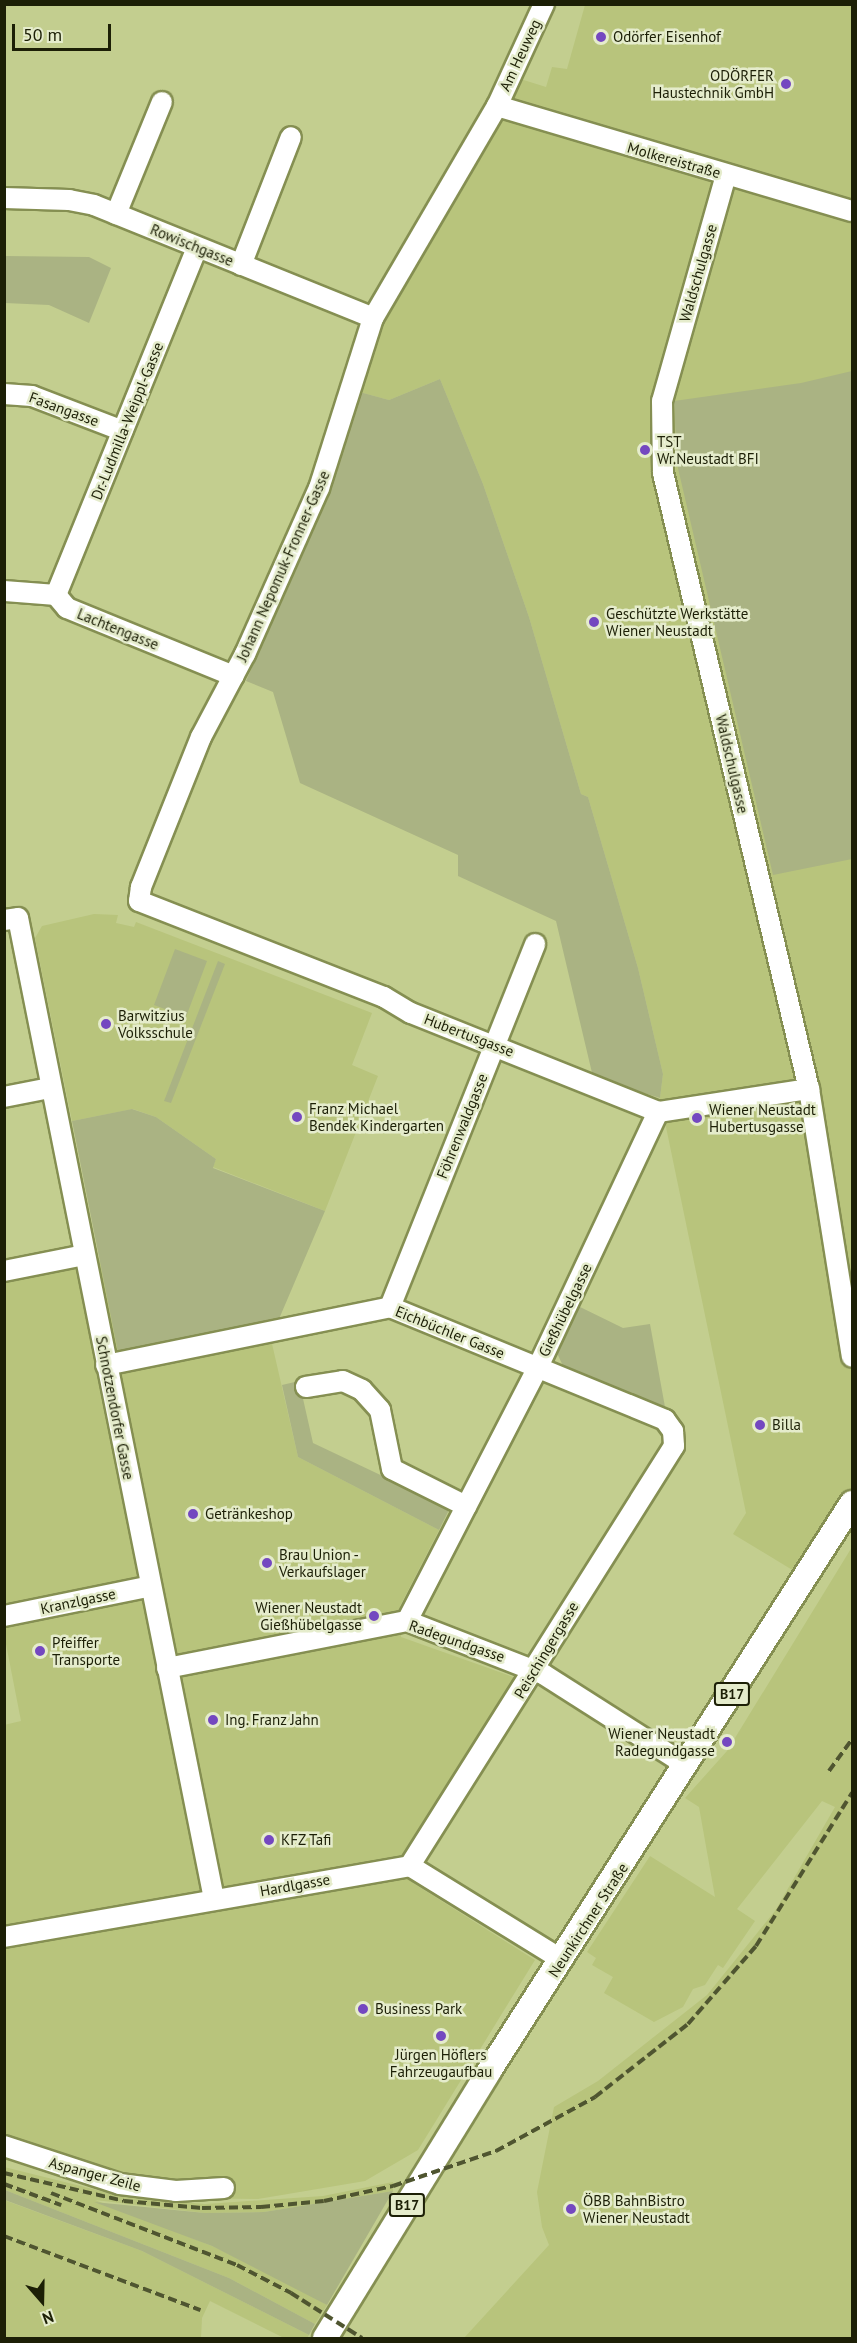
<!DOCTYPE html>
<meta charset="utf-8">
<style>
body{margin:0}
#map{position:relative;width:857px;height:2343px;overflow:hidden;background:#c3ce8f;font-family:"PT Sans",sans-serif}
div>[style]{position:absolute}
.built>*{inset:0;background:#b8c47c}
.green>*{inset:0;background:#aab383}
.roads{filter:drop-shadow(2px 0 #858f52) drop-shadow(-2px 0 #858f52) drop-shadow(0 2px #858f52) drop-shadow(0 -2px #858f52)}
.minor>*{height:20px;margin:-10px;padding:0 10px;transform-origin:10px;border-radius:10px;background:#fff}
.major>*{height:24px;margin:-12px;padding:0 12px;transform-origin:12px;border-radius:12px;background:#fff}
.rail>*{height:4px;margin-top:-2px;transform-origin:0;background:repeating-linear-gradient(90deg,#4f5530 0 9px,transparent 0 13.5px)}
.dots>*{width:16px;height:16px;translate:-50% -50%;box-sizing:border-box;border:3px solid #e5eccc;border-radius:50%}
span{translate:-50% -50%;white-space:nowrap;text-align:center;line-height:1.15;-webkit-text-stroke:5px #e5eccc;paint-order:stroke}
.shield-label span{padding:2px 4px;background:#e5eccc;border:2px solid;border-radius:4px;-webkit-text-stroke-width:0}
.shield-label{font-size:14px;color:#1c1f06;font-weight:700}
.poi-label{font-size:15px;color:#1c1f06}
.left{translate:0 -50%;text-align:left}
.right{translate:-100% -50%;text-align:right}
.street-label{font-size:15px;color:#1c1f06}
.frame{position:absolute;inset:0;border:6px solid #1c1f06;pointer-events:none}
.north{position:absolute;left:12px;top:2271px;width:60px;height:60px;-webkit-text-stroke:4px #e5eccc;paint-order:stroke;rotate:160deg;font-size:16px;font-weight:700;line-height:24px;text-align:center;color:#1c1f06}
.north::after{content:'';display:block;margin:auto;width:21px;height:27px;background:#1c1f06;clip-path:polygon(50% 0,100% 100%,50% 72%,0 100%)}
.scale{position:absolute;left:12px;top:24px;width:99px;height:27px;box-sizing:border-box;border:3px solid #1c1f06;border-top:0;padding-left:8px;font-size:18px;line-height:21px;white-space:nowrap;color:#1c1f06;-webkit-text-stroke:4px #e5eccc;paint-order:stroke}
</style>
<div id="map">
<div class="built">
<div style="clip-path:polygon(585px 5px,852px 5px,852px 1496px,799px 1574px,733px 1534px,746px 1513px,660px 1098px,663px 1074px,638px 968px,588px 797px,581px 794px,529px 617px,483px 484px,440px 379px,389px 400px,356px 391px,381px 321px,449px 211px,514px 77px,546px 87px,552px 67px,567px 69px)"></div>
<div style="clip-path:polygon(94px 914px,118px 915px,116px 923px,134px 927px,136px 922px,372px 1013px,352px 1065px,378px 1076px,325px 1211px,213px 1167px,216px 1159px,156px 1117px,133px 1109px,72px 1121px,35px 938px,42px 926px)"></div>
<div style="clip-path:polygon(100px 1260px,119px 1352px,267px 1322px,298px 1457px,439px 1530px,400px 1606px,401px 1637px,516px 1678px,413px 1843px,413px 1883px,535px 1960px,418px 2150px,365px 2181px,258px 2199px,176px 2198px,76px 2180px,5px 2155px,4px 1725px,21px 1721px,5px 1639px,5px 1280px)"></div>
<div style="clip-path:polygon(852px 1547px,852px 2338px,464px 2338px,549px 2245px,542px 2227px,537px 2192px,554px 2107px,598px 2081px,707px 1995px,775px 1911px,835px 1807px,822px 1801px,737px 1909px,755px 1921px,723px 1968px,718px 1965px,705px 1985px,693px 1989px,683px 2007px,654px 2022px,604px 1993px,613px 1977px,592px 1965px,596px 1958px,587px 1952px,650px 1856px,715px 1897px,699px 1807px,685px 1798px,727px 1751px)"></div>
<div style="clip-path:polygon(4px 2167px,125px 2197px,205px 2204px,323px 2196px,393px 2182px,393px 2191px,264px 2212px,205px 2213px,95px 2200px,212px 2246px,295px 2286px,327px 2305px,315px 2324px,229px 2278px,5px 2190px)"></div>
<div style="clip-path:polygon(4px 2200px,142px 2251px,309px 2335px,307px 2338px,284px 2338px,210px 2301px,202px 2318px,201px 2338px,5px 2338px)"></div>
</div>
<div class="green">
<div style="clip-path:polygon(5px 256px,89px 257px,111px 268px,89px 323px,49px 305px,5px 303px)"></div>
<div style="clip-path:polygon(852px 371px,852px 859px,773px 875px,677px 464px,674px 401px,801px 383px)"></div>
<div style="clip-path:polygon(440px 379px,483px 484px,529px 617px,581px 794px,588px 797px,638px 968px,663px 1074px,660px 1098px,593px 1077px,556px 921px,458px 876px,458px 855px,300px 783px,273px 692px,246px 681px,324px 503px,356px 391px,389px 400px)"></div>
<div style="clip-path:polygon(175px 949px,207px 961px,186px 1017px,154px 1005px)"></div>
<div style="clip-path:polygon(218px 961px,225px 964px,171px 1103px,164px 1101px)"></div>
<div style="clip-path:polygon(132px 1109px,156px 1117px,216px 1159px,213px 1168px,325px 1211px,279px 1319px,118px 1352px,72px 1121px)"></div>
<div style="clip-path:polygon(578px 1306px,623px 1328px,650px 1324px,665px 1407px,563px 1366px,557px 1353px)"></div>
<div style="clip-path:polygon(299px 1381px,313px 1443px,450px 1508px,439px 1530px,298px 1457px,282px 1385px)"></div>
<div style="clip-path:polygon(5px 2190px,229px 2278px,315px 2324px,309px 2335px,142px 2251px,5px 2200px)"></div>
<div style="clip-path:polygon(393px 2191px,327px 2305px,212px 2246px,94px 2202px,205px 2213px,264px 2212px)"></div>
</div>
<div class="roads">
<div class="minor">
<div style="left:544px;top:4px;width:112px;rotate:114.7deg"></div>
<div style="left:497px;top:106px;width:246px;rotate:120.3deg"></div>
<div style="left:373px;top:318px;width:178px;rotate:107.6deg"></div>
<div style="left:319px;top:488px;width:182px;rotate:114deg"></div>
<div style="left:245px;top:654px;width:94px;rotate:117.9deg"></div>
<div style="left:201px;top:737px;width:162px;rotate:111.8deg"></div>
<div style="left:141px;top:887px;width:14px;rotate:98deg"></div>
<div style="left:139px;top:901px;width:263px;rotate:21.4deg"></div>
<div style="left:384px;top:997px;width:31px;rotate:31deg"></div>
<div style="left:411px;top:1013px;width:266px;rotate:21.8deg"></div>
<div style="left:658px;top:1112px;width:153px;rotate:-8.7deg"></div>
<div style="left:497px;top:106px;width:370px;rotate:16.5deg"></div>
<div style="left:726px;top:175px;width:235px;rotate:105.8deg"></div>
<div style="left:662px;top:401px;width:72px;rotate:89.2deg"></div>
<div style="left:663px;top:473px;width:633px;rotate:76.67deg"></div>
<div style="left:809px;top:1089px;width:271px;rotate:80.9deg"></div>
<div style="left:4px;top:198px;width:65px;rotate:1.8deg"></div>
<div style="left:69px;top:200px;width:25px;rotate:11deg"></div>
<div style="left:94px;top:205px;width:301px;rotate:22deg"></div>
<div style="left:116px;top:214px;width:121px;rotate:-67.7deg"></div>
<div style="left:241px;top:265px;width:137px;rotate:-68.7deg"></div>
<div style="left:4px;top:394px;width:28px;rotate:4deg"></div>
<div style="left:32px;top:396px;width:97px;rotate:21deg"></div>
<div style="left:4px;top:591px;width:52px;rotate:4.4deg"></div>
<div style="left:56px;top:595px;width:375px;rotate:-67.9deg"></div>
<div style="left:56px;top:595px;width:17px;rotate:50deg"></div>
<div style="left:67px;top:608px;width:180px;rotate:22.2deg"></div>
<div style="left:4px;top:920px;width:14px;rotate:-8deg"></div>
<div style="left:18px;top:918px;width:1000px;rotate:78.7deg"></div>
<div style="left:4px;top:1097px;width:47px;rotate:-11.1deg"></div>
<div style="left:4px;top:1271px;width:82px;rotate:-11.3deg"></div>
<div style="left:390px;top:1307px;width:391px;rotate:-68.2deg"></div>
<div style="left:106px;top:1365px;width:290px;rotate:-11.5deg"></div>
<div style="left:390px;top:1307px;width:297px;rotate:22.3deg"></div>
<div style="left:665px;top:1420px;width:14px;rotate:54deg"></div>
<div style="left:673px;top:1431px;width:15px;rotate:86deg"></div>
<div style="left:674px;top:1446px;width:496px;rotate:122.2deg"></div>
<div style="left:306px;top:1387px;width:37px;rotate:-9deg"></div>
<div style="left:343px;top:1381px;width:21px;rotate:25deg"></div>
<div style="left:362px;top:1390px;width:27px;rotate:48deg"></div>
<div style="left:380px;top:1410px;width:60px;rotate:78.5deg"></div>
<div style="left:392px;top:1469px;width:83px;rotate:26.6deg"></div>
<div style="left:4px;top:1616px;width:150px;rotate:-11.5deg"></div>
<div style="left:407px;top:1621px;width:286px;rotate:-62.7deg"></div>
<div style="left:538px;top:1367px;width:282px;rotate:-64.8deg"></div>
<div style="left:167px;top:1668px;width:245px;rotate:-11.1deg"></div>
<div style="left:407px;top:1621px;width:146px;rotate:21.3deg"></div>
<div style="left:543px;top:1674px;width:169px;rotate:32.5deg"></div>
<div style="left:4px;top:1937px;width:412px;rotate:-9.9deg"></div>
<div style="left:410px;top:1866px;width:179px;rotate:31.7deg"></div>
<div style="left:4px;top:2146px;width:122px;rotate:18.1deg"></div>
<div style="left:120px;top:2184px;width:56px;rotate:7.1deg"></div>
<div style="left:176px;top:2191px;width:48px;rotate:-3.6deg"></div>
</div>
<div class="major">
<div style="left:325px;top:2338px;width:313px;rotate:-58.4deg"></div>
<div style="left:489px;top:2071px;width:674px;rotate:-57.42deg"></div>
</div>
</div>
<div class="rail">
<div style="left:829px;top:1771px;width:39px;rotate:-54deg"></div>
<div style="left:4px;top:2173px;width:123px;rotate:13.1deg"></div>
<div style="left:124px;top:2201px;width:78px;rotate:5.1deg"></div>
<div style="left:202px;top:2208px;width:59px;rotate:-1deg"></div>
<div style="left:261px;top:2207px;width:63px;rotate:-5.4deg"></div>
<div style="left:324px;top:2201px;width:71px;rotate:-12.3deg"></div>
<div style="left:393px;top:2186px;width:109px;rotate:-18.8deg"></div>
<div style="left:496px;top:2151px;width:113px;rotate:-28.6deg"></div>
<div style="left:595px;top:2097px;width:118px;rotate:-38.1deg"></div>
<div style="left:688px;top:2024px;width:103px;rotate:-48.9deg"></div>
<div style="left:756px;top:1946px;width:181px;rotate:-57.9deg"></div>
<div style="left:4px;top:2184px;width:61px;rotate:20.2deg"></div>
<div style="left:51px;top:2193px;width:199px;rotate:21.2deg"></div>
<div style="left:237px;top:2265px;width:61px;rotate:27.4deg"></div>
<div style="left:291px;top:2293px;width:84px;rotate:32.4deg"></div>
<div style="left:4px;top:2236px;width:210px;rotate:20.7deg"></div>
</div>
<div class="dots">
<div style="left:601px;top:37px;background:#7448c0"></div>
<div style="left:786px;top:84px;background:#7448c0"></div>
<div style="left:645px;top:450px;background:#7448c0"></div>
<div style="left:594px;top:622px;background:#7448c0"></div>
<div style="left:106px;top:1024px;background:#7448c0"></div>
<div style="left:297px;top:1117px;background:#7448c0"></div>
<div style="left:697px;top:1118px;background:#7448c0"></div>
<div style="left:760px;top:1425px;background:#7448c0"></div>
<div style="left:193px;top:1514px;background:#7448c0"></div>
<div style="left:267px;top:1563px;background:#7448c0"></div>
<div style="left:374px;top:1616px;background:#7448c0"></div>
<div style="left:40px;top:1651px;background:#7448c0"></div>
<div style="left:213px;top:1720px;background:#7448c0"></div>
<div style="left:727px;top:1742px;background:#7448c0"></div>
<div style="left:269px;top:1840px;background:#7448c0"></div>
<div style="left:363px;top:2009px;background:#7448c0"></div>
<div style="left:441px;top:2036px;background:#7448c0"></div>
<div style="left:571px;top:2209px;background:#7448c0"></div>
</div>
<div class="shield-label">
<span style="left:732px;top:1694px">B17</span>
<span style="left:407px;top:2205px">B17</span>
</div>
<div class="poi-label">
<span class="left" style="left:613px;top:37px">Odörfer Eisenhof</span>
<span class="right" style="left:774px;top:84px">ODÖRFER<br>Haustechnik GmbH</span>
<span class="left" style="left:657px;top:450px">TST<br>Wr.Neustadt BFI</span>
<span class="left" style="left:606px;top:622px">Geschützte Werkstätte<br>Wiener Neustadt</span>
<span class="left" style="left:118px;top:1024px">Barwitzius<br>Volksschule</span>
<span class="left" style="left:309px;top:1117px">Franz Michael<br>Bendek Kindergarten</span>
<span class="left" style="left:709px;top:1118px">Wiener Neustadt<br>Hubertusgasse</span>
<span class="left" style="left:772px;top:1425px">Billa</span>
<span class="left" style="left:205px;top:1514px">Getränkeshop</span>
<span class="left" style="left:279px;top:1563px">Brau Union -<br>Verkaufslager</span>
<span class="right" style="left:362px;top:1616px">Wiener Neustadt<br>Gießhübelgasse</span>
<span class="left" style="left:52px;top:1651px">Pfeiffer<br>Transporte</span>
<span class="left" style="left:225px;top:1720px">Ing. Franz Jahn</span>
<span class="right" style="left:715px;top:1742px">Wiener Neustadt<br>Radegundgasse</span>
<span class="left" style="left:281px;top:1840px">KFZ Tafi</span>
<span class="left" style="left:375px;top:2009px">Business Park</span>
<span style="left:441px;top:2063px">Jürgen Höflers<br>Fahrzeugaufbau</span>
<span class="left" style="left:583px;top:2209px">ÖBB BahnBistro<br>Wiener Neustadt</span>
</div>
<div class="street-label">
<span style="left:520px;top:55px;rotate:-65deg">Am Heuweg</span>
<span style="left:674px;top:160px;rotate:16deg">Molkereistraße</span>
<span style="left:192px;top:245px;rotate:22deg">Rowischgasse</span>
<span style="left:698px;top:273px;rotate:-74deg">Waldschulgasse</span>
<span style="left:64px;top:409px;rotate:20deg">Fasangasse</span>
<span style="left:127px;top:421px;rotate:-68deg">Dr.-Ludmilla-Weippl-Gasse</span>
<span style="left:283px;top:566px;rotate:-66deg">Johann Nepomuk-Fronner-Gasse</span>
<span style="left:118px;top:629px;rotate:22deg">Lachtengasse</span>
<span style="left:732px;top:764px;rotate:77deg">Waldschulgasse</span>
<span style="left:469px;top:1035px;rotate:21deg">Hubertusgasse</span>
<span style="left:462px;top:1126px;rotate:-68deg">Föhrenwaldgasse</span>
<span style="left:565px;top:1310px;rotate:-64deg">Gießhübelgasse</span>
<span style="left:450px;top:1332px;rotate:22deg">Eichbüchler Gasse</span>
<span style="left:115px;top:1408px;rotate:79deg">Schnotzendorfer Gasse</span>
<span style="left:78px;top:1601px;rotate:-12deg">Kranzlgasse</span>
<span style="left:457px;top:1641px;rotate:19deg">Radegundgasse</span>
<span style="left:546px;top:1650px;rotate:-59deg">Peischingergasse</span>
<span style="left:295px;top:1885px;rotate:-10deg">Hardlgasse</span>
<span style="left:588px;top:1920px;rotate:-57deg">Neunkirchner Straße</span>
<span style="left:95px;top:2174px;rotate:15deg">Aspanger Zeile</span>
</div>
<div class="frame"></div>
<div class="north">N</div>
<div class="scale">50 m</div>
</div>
